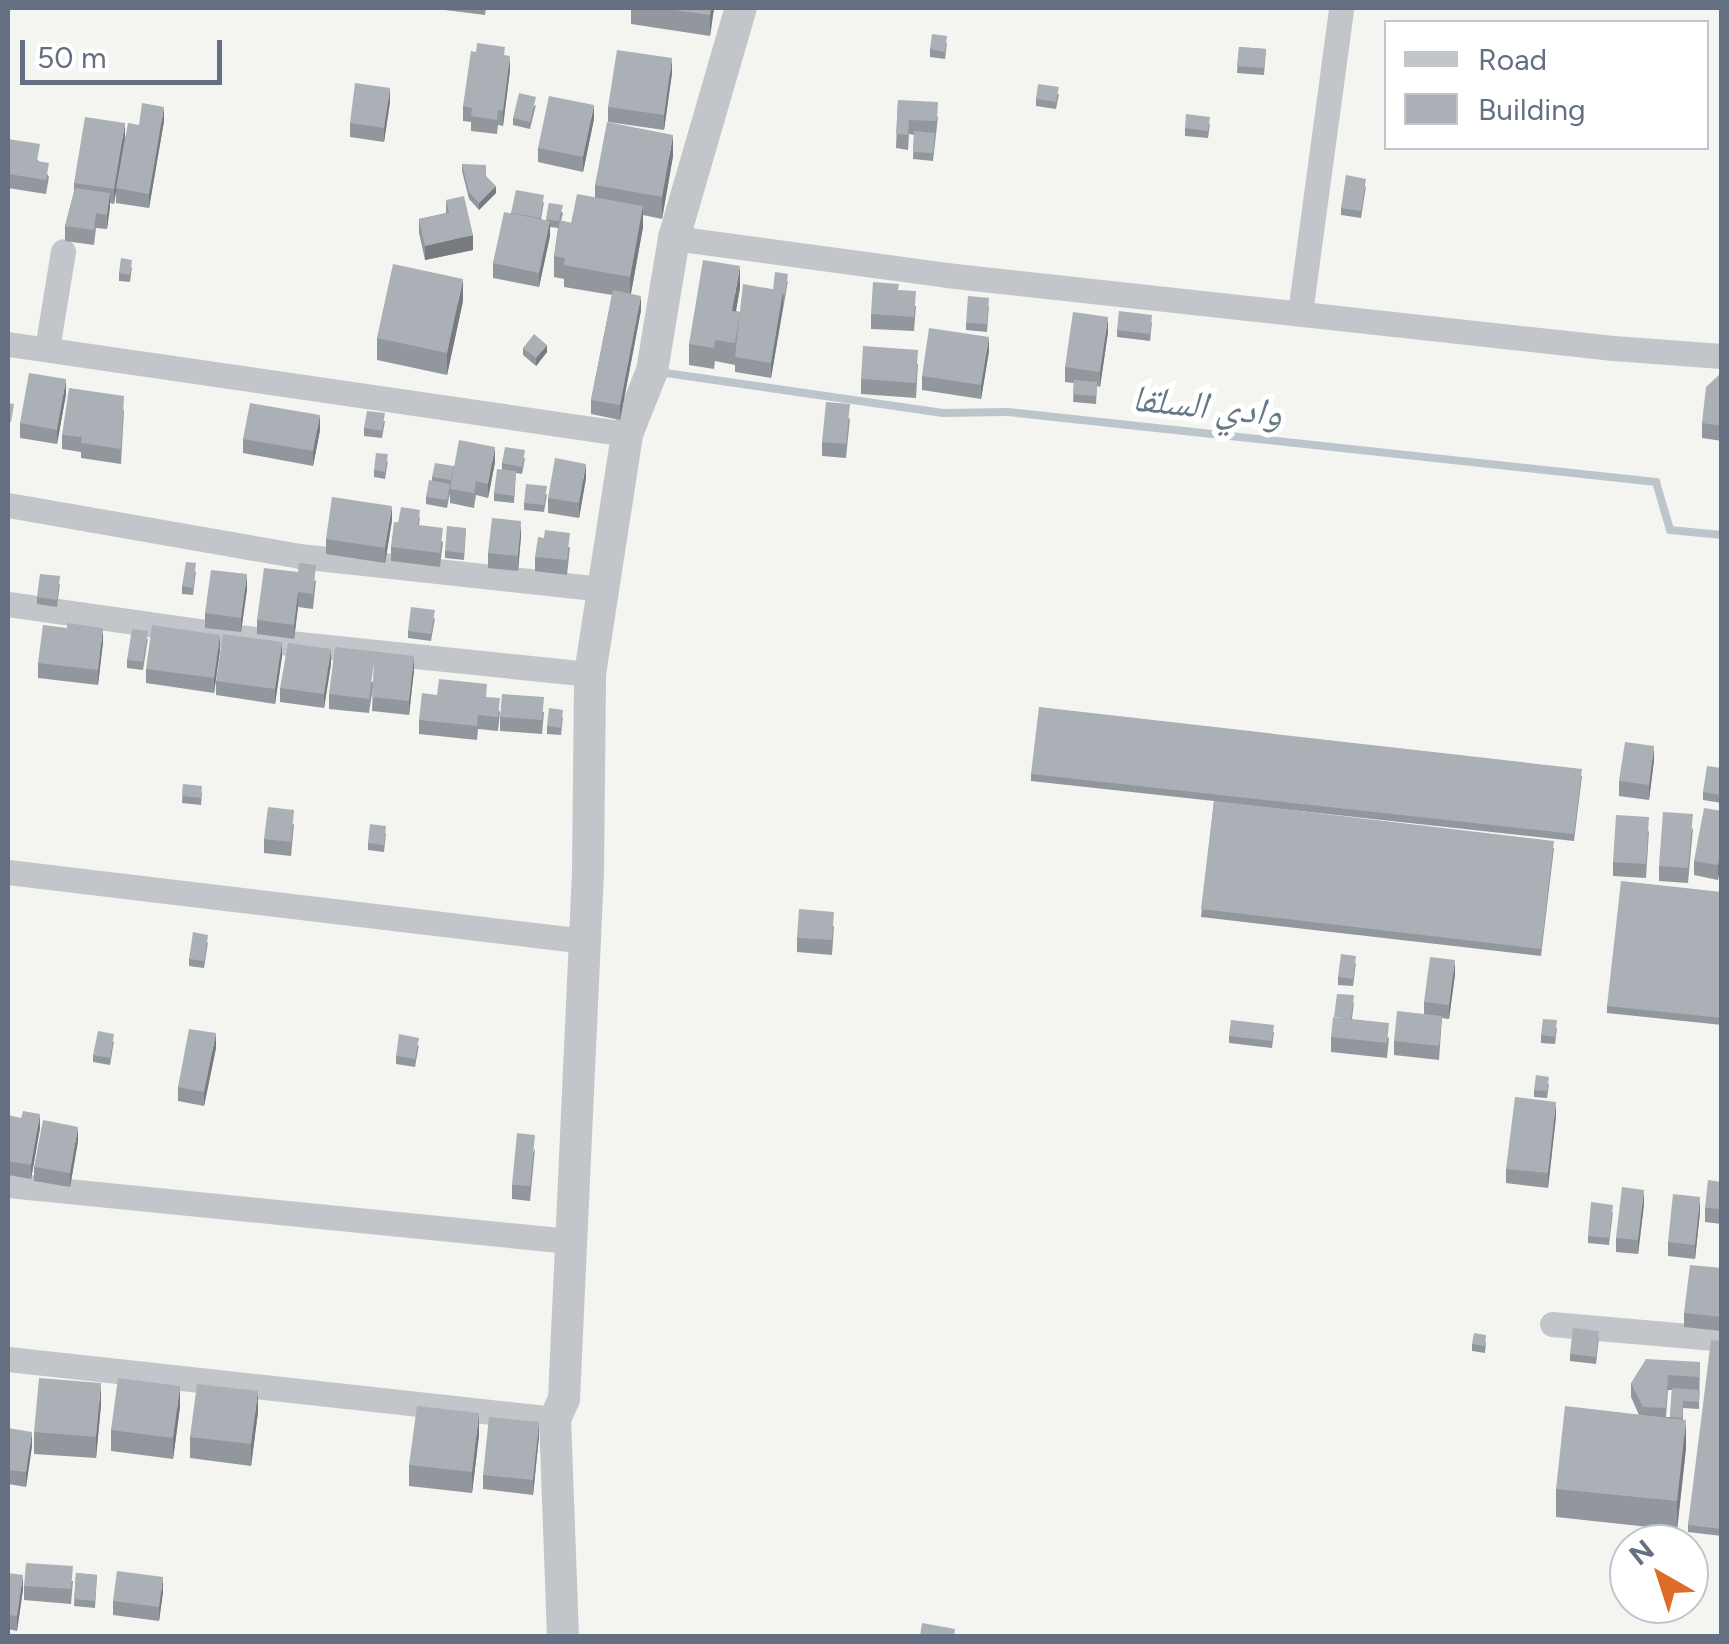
<!DOCTYPE html>
<meta charset="utf-8">
<style>
body{margin:0}
#map{position:relative;width:1729px;height:1644px;overflow:hidden;background:#f4f5f1;font-family:Figtree,"Noto Naskh Arabic",sans-serif}
div>[style]{position:absolute}
.stream>*{height:8px;margin:-4px;padding:0 4px;transform-origin:4px;border-radius:4px;background:#bdc5cc}
.minor>*{height:25px;margin:-12.5px;padding:0 12.5px;transform-origin:12.5px;border-radius:12.5px;background:#c2c5c9}
.tertiary>*{height:32px;margin:-16px;padding:0 16px;transform-origin:16px;border-radius:16px;background:#c2c5c9}
.wall>*{inset:0;background:#92979d}
.shaded-wall>*{inset:0;background:#777b7f}
.building>*{inset:0;background:#aab0b6}
span{translate:-50% -50%;white-space:nowrap;text-align:center;line-height:1.15;-webkit-text-stroke:10px #fff;paint-order:stroke}
.water-label{font-size:38px;color:#657885;font-style:italic}
.frame{position:absolute;inset:0;border:10px solid #647081;pointer-events:none}
.legend{position:absolute;left:1384px;top:20px;width:325px;height:130px;box-sizing:border-box;background:#fff;border:2px solid #c1c6cd;margin:0;padding:12px 18px;list-style:none;font-size:30px;color:#647081}
.legend li{display:flex;align-items:center;gap:20px;height:50px}
.legend b{width:50px;border:2px solid #c1c6cd}
.north{position:absolute;left:1609px;top:1524px;width:100px;height:100px;box-sizing:border-box;background:#fff;border:2px solid #c1c6cd;border-radius:50%;rotate:321deg;font-size:28px;font-weight:700;line-height:40px;text-align:center;color:#647081}
.north::after{content:'';display:block;margin:auto;width:35px;height:45px;background:#dd6c28;clip-path:polygon(50% 0,100% 100%,50% 72%,0 100%)}
.scale{position:absolute;left:20px;top:40px;width:202px;height:45px;box-sizing:border-box;border:5px solid #647081;border-top:0;padding-left:12px;font-size:30px;line-height:35px;white-space:nowrap;color:#647081;-webkit-text-stroke:8px #fff;paint-order:stroke}
</style>
<div id="map">
<div class="stream">
<div style="left:659px;top:372px;width:287px;rotate:8.2deg"></div>
<div style="left:943px;top:413px;width:65px;rotate:-0.9deg"></div>
<div style="left:1008px;top:412px;width:652px;rotate:6.17deg"></div>
<div style="left:1656px;top:482px;width:50px;rotate:73.7deg"></div>
<div style="left:1670px;top:530px;width:52px;rotate:5.5deg"></div>
</div>
<div class="minor">
<div style="left:674px;top:238px;width:275px;rotate:7.7deg"></div>
<div style="left:946px;top:275px;width:671px;rotate:6.25deg"></div>
<div style="left:1613px;top:348px;width:109px;rotate:4.2deg"></div>
<div style="left:1300px;top:313px;width:308px;rotate:-82.3deg"></div>
<div style="left:8px;top:344px;width:626px;rotate:8.27deg"></div>
<div style="left:47px;top:349px;width:99px;rotate:-80.7deg"></div>
<div style="left:8px;top:505px;width:295px;rotate:9.9deg"></div>
<div style="left:299px;top:556px;width:304px;rotate:6.2deg"></div>
<div style="left:8px;top:604px;width:255px;rotate:8.1deg"></div>
<div style="left:260px;top:640px;width:332px;rotate:5.9deg"></div>
<div style="left:8px;top:872px;width:581px;rotate:6.82deg"></div>
<div style="left:8px;top:1185px;width:564px;rotate:5.7deg"></div>
<div style="left:1552px;top:1324px;width:171px;rotate:5deg"></div>
<div style="left:8px;top:1359px;width:550px;rotate:6.26deg"></div>
</div>
<div class="tertiary">
<div style="left:563px;top:1636px;width:217px;rotate:-92.1deg"></div>
<div style="left:555px;top:1419px;width:22px;rotate:-66deg"></div>
<div style="left:564px;top:1399px;width:528px;rotate:-87.39deg"></div>
<div style="left:588px;top:872px;width:198px;rotate:-89.4deg"></div>
<div style="left:590px;top:674px;width:243px;rotate:-81.2deg"></div>
<div style="left:627px;top:434px;width:68px;rotate:-68.4deg"></div>
<div style="left:652px;top:371px;width:135px;rotate:-80.6deg"></div>
<div style="left:674px;top:238px;width:240px;rotate:-73.8deg"></div>
</div>
<div class="wall">
<div style="clip-path:polygon(437px 8px,486px 8px,485px 15px,437px 9px)"></div>
<div style="clip-path:polygon(631px 8px,714px 8px,710px 36px,631px 24px)"></div>
<div style="clip-path:polygon(947px 43px,945px 59px,930px 57px,930px 49px)"></div>
<div style="clip-path:polygon(1239px 47px,1266px 49px,1264px 75px,1237px 73px)"></div>
<div style="clip-path:polygon(505px 55px,510px 70px,503px 126px,498px 125px,497px 134px,471px 131px,471px 122px,463px 121px,463px 106px)"></div>
<div style="clip-path:polygon(672px 73px,664px 130px,608px 122px,608px 107px)"></div>
<div style="clip-path:polygon(1059px 94px,1056px 109px,1036px 106px,1036px 99px)"></div>
<div style="clip-path:polygon(898px 100px,938px 117px,933px 161px,913px 159px,914px 135px,909px 134px,908px 150px,896px 148px)"></div>
<div style="clip-path:polygon(390px 102px,384px 142px,350px 137px,350px 123px)"></div>
<div style="clip-path:polygon(536px 105px,530px 129px,513px 125px,513px 118px)"></div>
<div style="clip-path:polygon(594px 119px,583px 172px,538px 162px,538px 148px)"></div>
<div style="clip-path:polygon(164px 121px,149px 208px,116px 203px,116px 189px,114px 204px,110px 203px,107px 229px,96px 228px,94px 245px,65px 241px,65px 226px,74px 192px,74px 183px,139px 125px)"></div>
<div style="clip-path:polygon(1210px 124px,1208px 138px,1185px 136px,1185px 128px)"></div>
<div style="clip-path:polygon(8px 139px,40px 162px,49px 177px,46px 194px,8px 188px)"></div>
<div style="clip-path:polygon(673px 156px,662px 219px,643px 215px,643px 227px,631px 294px,641px 310px,620px 420px,591px 414px,591px 400px,612px 295px,564px 287px,564px 279px,554px 277px,554px 256px,558px 228px,550px 227px,550px 236px,539px 287px,493px 278px,493px 263px,511px 213px,544px 202px,541px 219px,546px 221px,549px 203px,563px 213px,561px 221px,571px 223px,595px 198px,595px 185px)"></div>
<div style="clip-path:polygon(462px 164px,486px 176px,496px 193px,479px 210px,469px 199px,462px 171px)"></div>
<div style="clip-path:polygon(1366px 186px,1361px 218px,1341px 215px,1341px 208px)"></div>
<div style="clip-path:polygon(446px 200px,473px 250px,425px 260px,419px 233px,419px 219px,446px 213px)"></div>
<div style="clip-path:polygon(132px 267px,130px 282px,119px 281px,119px 273px)"></div>
<div style="clip-path:polygon(788px 281px,771px 378px,735px 372px,735px 362px,735px 365px,715px 361px,714px 369px,689px 365px,689px 344px,740px 288px,736px 311px,740px 312px,773px 290px)"></div>
<div style="clip-path:polygon(463px 301px,447px 375px,377px 360px,377px 338px)"></div>
<div style="clip-path:polygon(916px 306px,914px 331px,871px 329px,871px 314px)"></div>
<div style="clip-path:polygon(989px 306px,987px 332px,966px 330px,966px 323px)"></div>
<div style="clip-path:polygon(1152px 322px,1150px 341px,1117px 337px,1117px 330px)"></div>
<div style="clip-path:polygon(1108px 332px,1100px 387px,1097px 386px,1096px 404px,1073px 402px,1074px 383px,1065px 382px,1065px 367px)"></div>
<div style="clip-path:polygon(523px 348px,547px 352px,536px 366px,523px 355px)"></div>
<div style="clip-path:polygon(989px 351px,981px 399px,922px 390px,922px 376px)"></div>
<div style="clip-path:polygon(918px 364px,916px 398px,861px 394px,861px 379px)"></div>
<div style="clip-path:polygon(1722px 375px,1722px 441px,1702px 438px,1702px 423px)"></div>
<div style="clip-path:polygon(66px 394px,57px 444px,20px 438px,20px 423px)"></div>
<div style="clip-path:polygon(124px 410px,121px 464px,81px 458px,81px 452px,62px 449px,62px 435px)"></div>
<div style="clip-path:polygon(850px 418px,846px 458px,822px 456px,822px 442px)"></div>
<div style="clip-path:polygon(385px 421px,382px 438px,364px 436px,364px 428px)"></div>
<div style="clip-path:polygon(320px 430px,313px 466px,243px 453px,243px 439px)"></div>
<div style="clip-path:polygon(525px 458px,522px 474px,516px 473px,514px 503px,494px 501px,494px 493px,502px 470px,502px 463px)"></div>
<div style="clip-path:polygon(388px 461px,385px 479px,374px 477px,374px 470px)"></div>
<div style="clip-path:polygon(495px 462px,488px 498px,476px 495px,474px 508px,450px 503px,450px 493px,447px 508px,426px 504px,426px 497px,432px 481px,432px 477px,454px 466px)"></div>
<div style="clip-path:polygon(586px 478px,579px 518px,548px 513px,548px 498px)"></div>
<div style="clip-path:polygon(547px 494px,544px 512px,524px 510px,524px 503px)"></div>
<div style="clip-path:polygon(420px 517px,419px 525px,443px 542px,440px 567px,391px 561px,391px 547px,398px 523px)"></div>
<div style="clip-path:polygon(392px 520px,385px 563px,326px 554px,326px 539px)"></div>
<div style="clip-path:polygon(466px 528px,464px 560px,445px 558px,445px 551px)"></div>
<div style="clip-path:polygon(521px 536px,518px 571px,488px 568px,488px 553px)"></div>
<div style="clip-path:polygon(570px 547px,567px 575px,535px 571px,535px 557px)"></div>
<div style="clip-path:polygon(196px 571px,193px 595px,182px 594px,182px 586px)"></div>
<div style="clip-path:polygon(316px 580px,313px 609px,298px 607px,294px 639px,257px 634px,257px 620px)"></div>
<div style="clip-path:polygon(60px 584px,57px 607px,37px 604px,37px 597px)"></div>
<div style="clip-path:polygon(247px 589px,241px 632px,205px 628px,205px 613px)"></div>
<div style="clip-path:polygon(435px 618px,431px 641px,408px 638px,408px 631px)"></div>
<div style="clip-path:polygon(148px 638px,143px 670px,127px 668px,127px 660px)"></div>
<div style="clip-path:polygon(103px 642px,98px 685px,38px 678px,38px 663px)"></div>
<div style="clip-path:polygon(220px 650px,214px 693px,146px 683px,146px 669px)"></div>
<div style="clip-path:polygon(282px 656px,275px 704px,216px 695px,216px 681px)"></div>
<div style="clip-path:polygon(331px 664px,324px 708px,280px 702px,280px 688px)"></div>
<div style="clip-path:polygon(414px 670px,409px 715px,372px 711px,373px 687px,369px 713px,329px 709px,329px 694px)"></div>
<div style="clip-path:polygon(487px 697px,500px 712px,498px 731px,478px 729px,477px 740px,419px 734px,419px 720px)"></div>
<div style="clip-path:polygon(544px 712px,542px 734px,500px 731px,500px 717px)"></div>
<div style="clip-path:polygon(563px 717px,561px 735px,547px 734px,547px 726px)"></div>
<div style="clip-path:polygon(1654px 760px,1649px 800px,1619px 796px,1619px 781px)"></div>
<div style="clip-path:polygon(1722px 768px,1722px 803px,1703px 800px,1703px 792px)"></div>
<div style="clip-path:polygon(1031px 774px,1582px 776px,1574px 841px,1217px 802px,1554px 848px,1541px 956px,1201px 917px,1214px 801px,1031px 781px)"></div>
<div style="clip-path:polygon(183px 784px,202px 793px,201px 805px,182px 803px)"></div>
<div style="clip-path:polygon(1722px 811px,1718px 880px,1694px 875px,1694px 861px)"></div>
<div style="clip-path:polygon(294px 824px,291px 856px,264px 853px,264px 839px)"></div>
<div style="clip-path:polygon(1693px 828px,1688px 883px,1659px 881px,1659px 866px)"></div>
<div style="clip-path:polygon(1649px 831px,1646px 878px,1613px 876px,1613px 862px)"></div>
<div style="clip-path:polygon(386px 833px,384px 852px,368px 850px,368px 843px)"></div>
<div style="clip-path:polygon(1722px 892px,1722px 1025px,1607px 1013px,1607px 1006px)"></div>
<div style="clip-path:polygon(834px 926px,832px 955px,797px 952px,797px 938px)"></div>
<div style="clip-path:polygon(208px 942px,204px 968px,189px 966px,189px 959px)"></div>
<div style="clip-path:polygon(1356px 963px,1353px 986px,1338px 985px,1338px 977px)"></div>
<div style="clip-path:polygon(1455px 974px,1449px 1019px,1442px 1018px,1439px 1060px,1394px 1055px,1394px 1041px,1424px 1014px,1424px 1002px)"></div>
<div style="clip-path:polygon(1354px 1002px,1352px 1019px,1389px 1038px,1387px 1058px,1331px 1052px,1331px 1037px)"></div>
<div style="clip-path:polygon(1557px 1028px,1555px 1044px,1541px 1043px,1541px 1035px)"></div>
<div style="clip-path:polygon(1274px 1032px,1272px 1048px,1229px 1043px,1229px 1036px)"></div>
<div style="clip-path:polygon(114px 1041px,110px 1065px,93px 1062px,93px 1055px)"></div>
<div style="clip-path:polygon(419px 1045px,415px 1067px,396px 1064px,396px 1056px)"></div>
<div style="clip-path:polygon(216px 1048px,204px 1106px,178px 1101px,178px 1087px)"></div>
<div style="clip-path:polygon(1549px 1084px,1547px 1098px,1534px 1097px,1534px 1090px)"></div>
<div style="clip-path:polygon(8px 1115px,40px 1128px,31px 1179px,8px 1175px)"></div>
<div style="clip-path:polygon(1556px 1116px,1548px 1188px,1506px 1183px,1506px 1169px)"></div>
<div style="clip-path:polygon(78px 1141px,70px 1187px,34px 1181px,34px 1167px)"></div>
<div style="clip-path:polygon(535px 1149px,530px 1201px,512px 1199px,512px 1185px)"></div>
<div style="clip-path:polygon(1722px 1182px,1722px 1224px,1705px 1222px,1705px 1208px)"></div>
<div style="clip-path:polygon(1644px 1204px,1638px 1254px,1616px 1252px,1616px 1238px)"></div>
<div style="clip-path:polygon(1613px 1212px,1609px 1245px,1588px 1243px,1588px 1236px)"></div>
<div style="clip-path:polygon(1700px 1212px,1695px 1259px,1668px 1256px,1668px 1242px)"></div>
<div style="clip-path:polygon(1722px 1268px,1722px 1331px,1684px 1327px,1684px 1313px)"></div>
<div style="clip-path:polygon(1599px 1338px,1596px 1364px,1570px 1361px,1570px 1354px)"></div>
<div style="clip-path:polygon(1722px 1341px,1722px 1536px,1688px 1532px,1688px 1525px)"></div>
<div style="clip-path:polygon(1486px 1342px,1485px 1353px,1472px 1351px,1472px 1344px)"></div>
<div style="clip-path:polygon(evenodd,1700px 1362px,1699px 1409px,1683px 1408px,1683px 1419px,1686px 1448px,1677px 1530px,1556px 1517px,1556px 1489px,1639px 1415px,1631px 1397px,1631px 1383px,1700px 1362px,1668px 1390px,1672px 1390px,1670px 1417px,1666px 1417px,1668px 1390px)"></div>
<div style="clip-path:polygon(101px 1405px,96px 1458px,34px 1454px,34px 1432px)"></div>
<div style="clip-path:polygon(180px 1407px,173px 1459px,111px 1451px,111px 1430px)"></div>
<div style="clip-path:polygon(258px 1412px,251px 1466px,190px 1458px,190px 1437px)"></div>
<div style="clip-path:polygon(8px 1428px,32px 1446px,26px 1487px,8px 1484px)"></div>
<div style="clip-path:polygon(479px 1435px,472px 1493px,409px 1486px,409px 1465px)"></div>
<div style="clip-path:polygon(539px 1436px,533px 1495px,483px 1489px,483px 1475px)"></div>
<div style="clip-path:polygon(8px 1573px,23px 1589px,17px 1631px,8px 1629px)"></div>
<div style="clip-path:polygon(76px 1573px,97px 1575px,95px 1608px,74px 1606px)"></div>
<div style="clip-path:polygon(73px 1581px,71px 1604px,24px 1600px,24px 1586px)"></div>
<div style="clip-path:polygon(163px 1592px,159px 1621px,113px 1615px,113px 1601px)"></div>
</div>
<div class="shaded-wall">
<div style="clip-path:polygon(711px 8px,714px 8px,710px 36px,710px 15px)"></div>
<div style="clip-path:polygon(510px 56px,510px 70px,503px 126px,503px 111px)"></div>
<div style="clip-path:polygon(672px 58px,672px 73px,664px 130px,664px 115px)"></div>
<div style="clip-path:polygon(390px 88px,390px 102px,384px 142px,384px 128px)"></div>
<div style="clip-path:polygon(594px 105px,594px 119px,583px 172px,583px 157px)"></div>
<div style="clip-path:polygon(164px 107px,164px 121px,149px 208px,149px 194px)"></div>
<div style="clip-path:polygon(125px 123px,125px 137px,114px 204px,114px 189px)"></div>
<div style="clip-path:polygon(673px 135px,673px 156px,662px 219px,662px 197px)"></div>
<div style="clip-path:polygon(496px 186px,496px 193px,479px 210px,479px 203px)"></div>
<div style="clip-path:polygon(110px 193px,110px 207px,107px 229px,107px 215px)"></div>
<div style="clip-path:polygon(643px 206px,643px 227px,630px 298px,630px 277px)"></div>
<div style="clip-path:polygon(550px 221px,550px 236px,539px 287px,539px 273px)"></div>
<div style="clip-path:polygon(473px 235px,473px 250px,425px 260px,425px 246px)"></div>
<div style="clip-path:polygon(740px 266px,740px 288px,732px 332px,732px 311px)"></div>
<div style="clip-path:polygon(463px 279px,463px 301px,447px 375px,447px 353px)"></div>
<div style="clip-path:polygon(783px 291px,783px 306px,771px 378px,771px 363px)"></div>
<div style="clip-path:polygon(641px 296px,641px 310px,620px 420px,620px 405px)"></div>
<div style="clip-path:polygon(1108px 317px,1108px 332px,1100px 387px,1100px 372px)"></div>
<div style="clip-path:polygon(989px 337px,989px 351px,981px 399px,981px 385px)"></div>
<div style="clip-path:polygon(547px 345px,547px 352px,536px 366px,536px 358px)"></div>
<div style="clip-path:polygon(66px 379px,66px 394px,57px 444px,57px 430px)"></div>
<div style="clip-path:polygon(320px 415px,320px 430px,313px 466px,313px 451px)"></div>
<div style="clip-path:polygon(495px 447px,495px 462px,488px 498px,488px 484px)"></div>
<div style="clip-path:polygon(586px 464px,586px 478px,579px 518px,579px 503px)"></div>
<div style="clip-path:polygon(392px 506px,392px 520px,385px 563px,385px 548px)"></div>
<div style="clip-path:polygon(521px 521px,521px 536px,518px 571px,518px 556px)"></div>
<div style="clip-path:polygon(247px 574px,247px 589px,241px 632px,241px 618px)"></div>
<div style="clip-path:polygon(298px 592px,298px 607px,294px 639px,294px 625px)"></div>
<div style="clip-path:polygon(103px 628px,103px 642px,98px 685px,98px 670px)"></div>
<div style="clip-path:polygon(220px 635px,220px 650px,214px 693px,214px 678px)"></div>
<div style="clip-path:polygon(282px 642px,282px 656px,275px 704px,275px 689px)"></div>
<div style="clip-path:polygon(331px 649px,331px 664px,324px 708px,324px 694px)"></div>
<div style="clip-path:polygon(414px 656px,414px 670px,409px 715px,409px 701px)"></div>
<div style="clip-path:polygon(1654px 746px,1654px 760px,1649px 800px,1649px 785px)"></div>
<div style="clip-path:polygon(1722px 844px,1722px 858px,1718px 880px,1718px 865px)"></div>
<div style="clip-path:polygon(1455px 960px,1455px 974px,1449px 1019px,1449px 1005px)"></div>
<div style="clip-path:polygon(216px 1033px,216px 1048px,204px 1106px,204px 1092px)"></div>
<div style="clip-path:polygon(1556px 1102px,1556px 1116px,1548px 1188px,1548px 1173px)"></div>
<div style="clip-path:polygon(40px 1114px,40px 1128px,31px 1179px,31px 1165px)"></div>
<div style="clip-path:polygon(78px 1127px,78px 1141px,70px 1187px,70px 1173px)"></div>
<div style="clip-path:polygon(1644px 1190px,1644px 1204px,1638px 1254px,1638px 1240px)"></div>
<div style="clip-path:polygon(1700px 1197px,1700px 1212px,1695px 1259px,1695px 1245px)"></div>
<div style="clip-path:polygon(101px 1383px,101px 1405px,96px 1458px,96px 1437px)"></div>
<div style="clip-path:polygon(180px 1386px,180px 1407px,173px 1459px,173px 1438px)"></div>
<div style="clip-path:polygon(258px 1391px,258px 1412px,251px 1466px,251px 1444px)"></div>
<div style="clip-path:polygon(479px 1413px,479px 1435px,472px 1493px,472px 1472px)"></div>
<div style="clip-path:polygon(1686px 1420px,1686px 1448px,1677px 1530px,1677px 1501px)"></div>
<div style="clip-path:polygon(539px 1422px,539px 1436px,533px 1495px,533px 1480px)"></div>
<div style="clip-path:polygon(32px 1432px,32px 1446px,26px 1487px,26px 1472px)"></div>
<div style="clip-path:polygon(23px 1575px,23px 1589px,17px 1631px,17px 1616px)"></div>
<div style="clip-path:polygon(163px 1577px,163px 1592px,159px 1621px,159px 1607px)"></div>
</div>
<div class="building">
<div style="clip-path:polygon(660px 8px,711px 8px,710px 15px)"></div>
<div style="clip-path:polygon(932px 34px,947px 36px,945px 52px,930px 49px)"></div>
<div style="clip-path:polygon(477px 43px,505px 47px,504px 55px,510px 56px,503px 111px,498px 110px,497px 120px,471px 116px,472px 108px,463px 106px,471px 51px,476px 52px)"></div>
<div style="clip-path:polygon(1239px 47px,1266px 49px,1264px 68px,1237px 66px)"></div>
<div style="clip-path:polygon(617px 50px,672px 58px,664px 115px,608px 107px)"></div>
<div style="clip-path:polygon(355px 83px,390px 88px,384px 128px,350px 123px)"></div>
<div style="clip-path:polygon(1038px 84px,1059px 87px,1056px 102px,1036px 99px)"></div>
<div style="clip-path:polygon(519px 93px,536px 97px,530px 122px,513px 118px)"></div>
<div style="clip-path:polygon(549px 96px,594px 105px,583px 157px,538px 148px)"></div>
<div style="clip-path:polygon(898px 100px,938px 102px,937px 121px,909px 120px,908px 135px,896px 134px)"></div>
<div style="clip-path:polygon(142px 103px,164px 107px,149px 194px,116px 188px,128px 123px,139px 125px)"></div>
<div style="clip-path:polygon(1186px 114px,1210px 117px,1208px 131px,1185px 128px)"></div>
<div style="clip-path:polygon(85px 117px,125px 123px,114px 189px,74px 183px)"></div>
<div style="clip-path:polygon(607px 122px,673px 135px,662px 197px,595px 185px)"></div>
<div style="clip-path:polygon(914px 131px,935px 133px,933px 153px,913px 152px)"></div>
<div style="clip-path:polygon(8px 139px,40px 144px,37px 161px,49px 163px,46px 180px,8px 174px)"></div>
<div style="clip-path:polygon(462px 164px,486px 165px,486px 176px,496px 186px,479px 203px,469px 192px)"></div>
<div style="clip-path:polygon(1346px 175px,1366px 179px,1361px 211px,1341px 208px)"></div>
<div style="clip-path:polygon(75px 188px,110px 193px,107px 215px,96px 213px,94px 230px,65px 226px)"></div>
<div style="clip-path:polygon(516px 190px,544px 195px,540px 218px,511px 213px)"></div>
<div style="clip-path:polygon(577px 194px,643px 206px,630px 277px,564px 265px,565px 258px,554px 256px,560px 220px,571px 223px)"></div>
<div style="clip-path:polygon(464px 196px,473px 235px,425px 246px,419px 219px,449px 213px,446px 200px)"></div>
<div style="clip-path:polygon(549px 203px,563px 205px,559px 221px,546px 219px)"></div>
<div style="clip-path:polygon(504px 212px,550px 221px,539px 273px,493px 263px)"></div>
<div style="clip-path:polygon(121px 258px,132px 260px,130px 275px,119px 273px)"></div>
<div style="clip-path:polygon(703px 260px,740px 266px,732px 311px,740px 312px,735px 343px,715px 340px,714px 348px,689px 344px)"></div>
<div style="clip-path:polygon(393px 264px,463px 279px,447px 353px,377px 338px)"></div>
<div style="clip-path:polygon(775px 272px,788px 274px,785px 294px,783px 294px,783px 291px,773px 290px)"></div>
<div style="clip-path:polygon(873px 282px,899px 284px,898px 290px,916px 291px,914px 317px,871px 314px)"></div>
<div style="clip-path:polygon(743px 284px,783px 291px,771px 363px,735px 357px)"></div>
<div style="clip-path:polygon(613px 290px,641px 296px,620px 405px,591px 400px)"></div>
<div style="clip-path:polygon(968px 296px,989px 298px,987px 324px,966px 323px)"></div>
<div style="clip-path:polygon(1119px 311px,1152px 315px,1150px 334px,1117px 330px)"></div>
<div style="clip-path:polygon(1073px 312px,1108px 317px,1100px 372px,1065px 367px)"></div>
<div style="clip-path:polygon(929px 328px,989px 337px,981px 385px,922px 376px)"></div>
<div style="clip-path:polygon(534px 334px,547px 345px,536px 358px,523px 348px)"></div>
<div style="clip-path:polygon(863px 346px,918px 350px,916px 383px,861px 379px)"></div>
<div style="clip-path:polygon(29px 373px,66px 379px,57px 430px,20px 423px)"></div>
<div style="clip-path:polygon(1719px 375px,1722px 375px,1722px 426px,1702px 423px,1706px 387px)"></div>
<div style="clip-path:polygon(1074px 380px,1097px 382px,1096px 396px,1073px 394px)"></div>
<div style="clip-path:polygon(69px 388px,124px 396px,121px 449px,81px 443px,82px 437px,62px 435px)"></div>
<div style="clip-path:polygon(826px 402px,850px 404px,846px 444px,822px 442px)"></div>
<div style="clip-path:polygon(8px 403px,14px 404px,11px 422px,8px 422px)"></div>
<div style="clip-path:polygon(250px 403px,320px 415px,313px 451px,243px 439px)"></div>
<div style="clip-path:polygon(367px 411px,385px 413px,382px 431px,364px 428px)"></div>
<div style="clip-path:polygon(459px 440px,495px 447px,488px 484px,476px 481px,474px 493px,450px 489px)"></div>
<div style="clip-path:polygon(505px 447px,525px 450px,522px 467px,502px 463px)"></div>
<div style="clip-path:polygon(376px 453px,388px 454px,385px 472px,374px 470px)"></div>
<div style="clip-path:polygon(555px 458px,586px 464px,579px 503px,548px 498px)"></div>
<div style="clip-path:polygon(435px 463px,454px 466px,451px 480px,432px 477px)"></div>
<div style="clip-path:polygon(497px 469px,516px 471px,514px 496px,494px 493px)"></div>
<div style="clip-path:polygon(429px 480px,450px 484px,447px 500px,426px 497px)"></div>
<div style="clip-path:polygon(526px 484px,547px 486px,544px 505px,524px 503px)"></div>
<div style="clip-path:polygon(332px 497px,392px 506px,385px 548px,326px 539px)"></div>
<div style="clip-path:polygon(401px 507px,420px 510px,418px 525px,398px 523px)"></div>
<div style="clip-path:polygon(492px 518px,521px 521px,518px 556px,488px 553px)"></div>
<div style="clip-path:polygon(394px 522px,443px 528px,440px 553px,391px 547px)"></div>
<div style="clip-path:polygon(447px 526px,466px 528px,464px 553px,445px 551px)"></div>
<div style="clip-path:polygon(545px 530px,570px 533px,567px 560px,535px 557px,538px 537px,544px 538px)"></div>
<div style="clip-path:polygon(186px 562px,196px 563px,193px 588px,182px 586px)"></div>
<div style="clip-path:polygon(299px 563px,316px 565px,313px 594px,298px 592px,294px 625px,257px 620px,264px 568px,298px 572px)"></div>
<div style="clip-path:polygon(211px 570px,247px 574px,241px 618px,205px 613px)"></div>
<div style="clip-path:polygon(40px 574px,60px 576px,57px 600px,37px 597px)"></div>
<div style="clip-path:polygon(411px 607px,435px 610px,431px 634px,408px 631px)"></div>
<div style="clip-path:polygon(67px 623px,103px 628px,98px 670px,38px 663px,43px 625px,67px 628px)"></div>
<div style="clip-path:polygon(152px 625px,220px 635px,214px 678px,146px 669px)"></div>
<div style="clip-path:polygon(132px 629px,148px 631px,143px 662px,127px 660px)"></div>
<div style="clip-path:polygon(223px 634px,282px 642px,275px 689px,216px 681px)"></div>
<div style="clip-path:polygon(288px 643px,331px 649px,324px 694px,280px 688px)"></div>
<div style="clip-path:polygon(335px 647px,414px 656px,409px 701px,372px 697px,374px 663px,369px 699px,329px 694px)"></div>
<div style="clip-path:polygon(439px 679px,487px 684px,486px 697px,500px 698px,498px 717px,478px 715px,477px 726px,419px 720px,422px 693px,437px 695px)"></div>
<div style="clip-path:polygon(502px 694px,544px 697px,542px 720px,500px 717px)"></div>
<div style="clip-path:polygon(1039px 707px,1582px 769px,1574px 834px,1031px 774px)"></div>
<div style="clip-path:polygon(549px 708px,563px 710px,561px 728px,547px 726px)"></div>
<div style="clip-path:polygon(1625px 742px,1654px 746px,1649px 785px,1619px 781px)"></div>
<div style="clip-path:polygon(1707px 766px,1722px 768px,1722px 795px,1703px 792px)"></div>
<div style="clip-path:polygon(183px 784px,202px 786px,201px 798px,182px 796px)"></div>
<div style="clip-path:polygon(1214px 801px,1554px 841px,1541px 949px,1201px 909px)"></div>
<div style="clip-path:polygon(268px 807px,294px 810px,291px 842px,264px 839px)"></div>
<div style="clip-path:polygon(1704px 808px,1722px 811px,1722px 844px,1718px 865px,1694px 861px)"></div>
<div style="clip-path:polygon(1663px 812px,1693px 814px,1688px 868px,1659px 866px)"></div>
<div style="clip-path:polygon(1616px 815px,1649px 817px,1646px 864px,1613px 862px)"></div>
<div style="clip-path:polygon(370px 824px,386px 826px,384px 845px,368px 843px)"></div>
<div style="clip-path:polygon(1621px 881px,1722px 892px,1722px 1018px,1607px 1006px)"></div>
<div style="clip-path:polygon(799px 909px,834px 912px,832px 940px,797px 938px)"></div>
<div style="clip-path:polygon(193px 932px,208px 935px,204px 961px,189px 959px)"></div>
<div style="clip-path:polygon(1341px 954px,1356px 956px,1353px 979px,1338px 977px)"></div>
<div style="clip-path:polygon(1430px 957px,1455px 960px,1449px 1005px,1424px 1002px)"></div>
<div style="clip-path:polygon(1337px 994px,1354px 995px,1351px 1019px,1334px 1017px)"></div>
<div style="clip-path:polygon(1397px 1011px,1442px 1016px,1439px 1046px,1394px 1041px)"></div>
<div style="clip-path:polygon(1333px 1017px,1389px 1023px,1387px 1043px,1331px 1037px)"></div>
<div style="clip-path:polygon(1543px 1019px,1557px 1020px,1555px 1037px,1541px 1035px)"></div>
<div style="clip-path:polygon(1231px 1020px,1274px 1025px,1272px 1041px,1229px 1036px)"></div>
<div style="clip-path:polygon(189px 1029px,216px 1033px,204px 1092px,178px 1087px)"></div>
<div style="clip-path:polygon(98px 1031px,114px 1034px,110px 1058px,93px 1055px)"></div>
<div style="clip-path:polygon(399px 1034px,419px 1038px,415px 1059px,396px 1056px)"></div>
<div style="clip-path:polygon(1536px 1075px,1549px 1077px,1547px 1091px,1534px 1090px)"></div>
<div style="clip-path:polygon(1515px 1097px,1556px 1102px,1548px 1173px,1506px 1169px)"></div>
<div style="clip-path:polygon(23px 1111px,40px 1114px,31px 1165px,8px 1161px,8px 1115px,21px 1118px)"></div>
<div style="clip-path:polygon(43px 1120px,78px 1127px,70px 1173px,34px 1167px)"></div>
<div style="clip-path:polygon(517px 1133px,535px 1135px,530px 1186px,512px 1185px)"></div>
<div style="clip-path:polygon(1708px 1180px,1722px 1182px,1722px 1209px,1705px 1208px)"></div>
<div style="clip-path:polygon(1622px 1187px,1644px 1190px,1638px 1240px,1616px 1238px)"></div>
<div style="clip-path:polygon(1673px 1194px,1700px 1197px,1695px 1245px,1668px 1242px)"></div>
<div style="clip-path:polygon(1591px 1202px,1613px 1205px,1609px 1238px,1588px 1236px)"></div>
<div style="clip-path:polygon(1690px 1265px,1722px 1268px,1722px 1317px,1684px 1313px)"></div>
<div style="clip-path:polygon(1573px 1328px,1599px 1331px,1596px 1357px,1570px 1354px)"></div>
<div style="clip-path:polygon(1474px 1333px,1486px 1335px,1485px 1346px,1472px 1344px)"></div>
<div style="clip-path:polygon(1711px 1340px,1722px 1341px,1722px 1529px,1688px 1525px)"></div>
<div style="clip-path:polygon(1646px 1359px,1700px 1362px,1699px 1377px,1668px 1375px,1666px 1408px,1643px 1407px,1631px 1383px)"></div>
<div style="clip-path:polygon(39px 1378px,101px 1383px,96px 1437px,34px 1432px)"></div>
<div style="clip-path:polygon(118px 1378px,180px 1386px,173px 1438px,111px 1430px)"></div>
<div style="clip-path:polygon(197px 1384px,258px 1391px,251px 1444px,190px 1437px)"></div>
<div style="clip-path:polygon(1672px 1388px,1700px 1390px,1699px 1402px,1683px 1401px,1682px 1418px,1670px 1417px)"></div>
<div style="clip-path:polygon(417px 1406px,479px 1413px,472px 1472px,409px 1465px)"></div>
<div style="clip-path:polygon(1565px 1406px,1686px 1420px,1677px 1501px,1556px 1489px)"></div>
<div style="clip-path:polygon(489px 1417px,539px 1422px,533px 1480px,483px 1475px)"></div>
<div style="clip-path:polygon(8px 1428px,32px 1432px,26px 1472px,8px 1470px)"></div>
<div style="clip-path:polygon(26px 1563px,73px 1566px,71px 1589px,24px 1586px)"></div>
<div style="clip-path:polygon(117px 1571px,163px 1577px,159px 1607px,113px 1601px)"></div>
<div style="clip-path:polygon(8px 1573px,23px 1575px,17px 1616px,8px 1615px)"></div>
<div style="clip-path:polygon(76px 1573px,97px 1575px,95px 1601px,74px 1599px)"></div>
<div style="clip-path:polygon(922px 1623px,955px 1629px,954px 1636px,920px 1636px)"></div>
</div>
<div class="water-label">
<span style="left:1207px;top:406px;rotate:6deg">وادي السلقا</span>
</div>
<div class="frame"></div>
<ul class="legend">
<li><b style="height:12px;background:#c2c5c9"></b>Road</li>
<li><b style="height:28px;background:#aab0b6"></b>Building</li>
</ul>
<div class="north">N</div>
<div class="scale">50 m</div>
</div>
